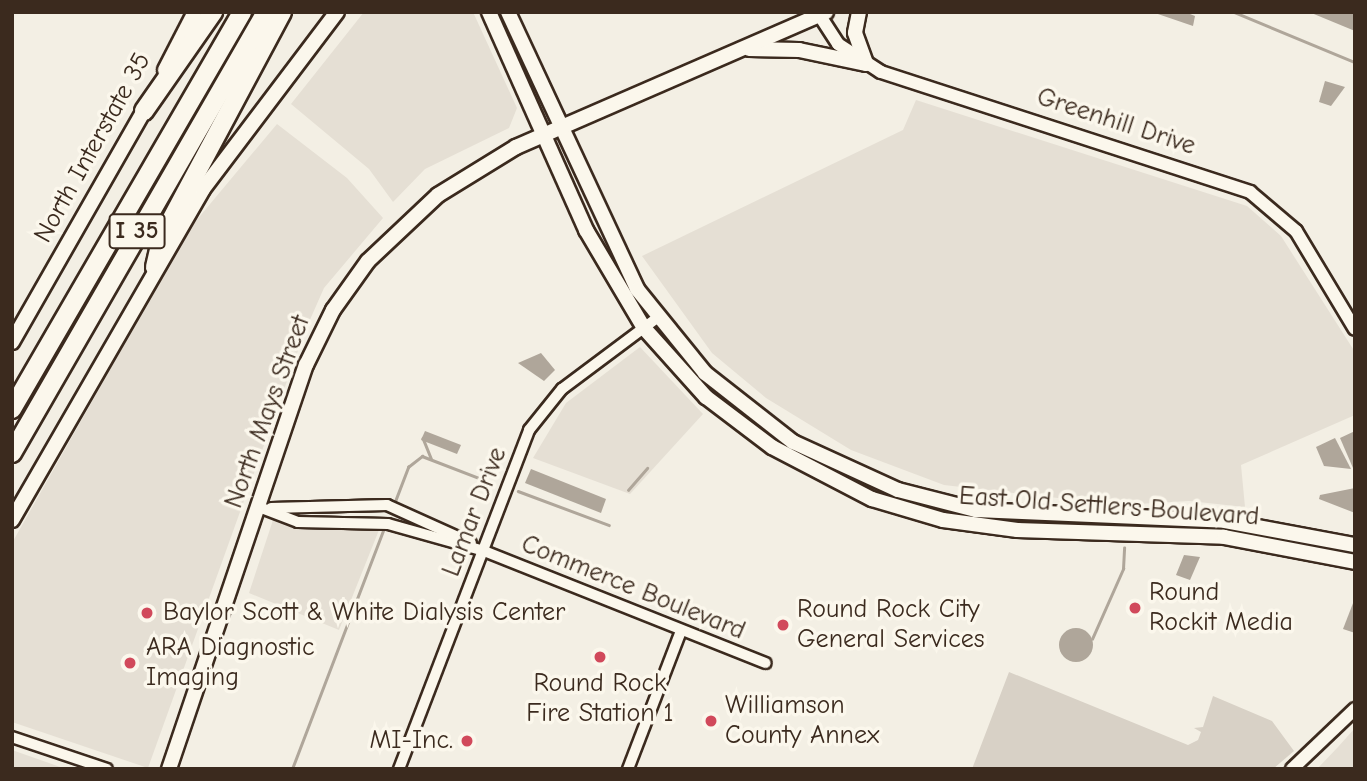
<!DOCTYPE html>
<style>
body{margin:0}
#map{position:relative;width:1367px;height:781px;overflow:hidden;background:#f3efe4;font-family:"Comic Neue",sans-serif}
div>[style]{position:absolute}
.built>*{inset:0;background:#e5dfd4}
.green>*{inset:0;background:#d8d1c6}
.water>*{inset:0;background:#afa69a}
.round{border-radius:50%}
.stream>*{height:2.5px;margin:-1.25px;padding:0 1.25px;transform-origin:1.25px;border-radius:1.25px;background:#afa69a}
.roads{filter:drop-shadow(2px 0 #3b2a1e) drop-shadow(-2px 0 #3b2a1e) drop-shadow(0 2px #3b2a1e) drop-shadow(0 -2px #3b2a1e)}
.minor>*{height:10px;margin:-5px;padding:0 5px;transform-origin:5px;border-radius:5px;background:#fbf7ec}
.tertiary>*{height:12px;margin:-6px;padding:0 6px;transform-origin:6px;border-radius:6px;background:#fbf7ec}
.secondary>*{height:14px;margin:-7px;padding:0 7px;transform-origin:7px;border-radius:7px;background:#fbf7ec}
.motorway>*{height:18px;margin:-9px;padding:0 9px;transform-origin:9px;border-radius:9px;background:#fbf7ec}
.dots>*{width:19px;height:19px;translate:-50% -50%;box-sizing:border-box;border:4px solid #fbf7ec;border-radius:50%}
span{translate:-50% -50%;white-space:nowrap;text-align:center;line-height:1.15;-webkit-text-stroke:7px #fbf7ec;paint-order:stroke}
.shield-label span{padding:2px 5px;background:#fbf7ec;border:2px solid;border-radius:5px;-webkit-text-stroke-width:0}
.shield-label{font-size:24px;color:#3b2a1e;font-weight:700}
.street-label{font-size:26px;color:#3b2a1e}
.poi-label{font-size:26px;color:#3b2a1e}
.left{translate:0 -50%;text-align:left}
.right{translate:-100% -50%;text-align:right}
.frame{position:absolute;inset:0;border:14px solid #3b2a1e;pointer-events:none}
</style>
<div id="map">
<div class="built">
<div style="clip-path:polygon(364px 12px,473px 12px,517px 108px,509px 128px,425px 169px,393px 202px,369px 169px,291px 104px)"></div>
<div style="clip-path:polygon(916px 100px,1247px 206px,1281px 236px,1355px 352px,1355px 415px,1241px 465px,1245px 507px,1189px 501px,1120px 505px,944px 485px,851px 450px,766px 398px,712px 353px,642px 256px,903px 130px)"></div>
<div style="clip-path:polygon(277px 124px,347px 178px,383px 218px,324px 288px,305px 331px,148px 768px,12px 722px,12px 543px,190px 228px)"></div>
<div style="clip-path:polygon(640px 347px,703px 414px,630px 494px,533px 458px,566px 403px)"></div>
<div style="clip-path:polygon(273px 520px,310px 529px,379px 530px,339px 630px,249px 593px)"></div>
<div style="clip-path:polygon(1355px 728px,1355px 769px,1317px 769px,1338px 747px)"></div>
<div style="clip-path:polygon(12px 750px,66px 769px,12px 769px)"></div>
</div>
<div class="green">
<div style="clip-path:polygon(1009px 672px,1188px 745px,1198px 740px,1201px 732px,1194px 728px,1203px 727px,1213px 696px,1272px 721px,1294px 751px,1273px 769px,972px 769px)"></div>
</div>
<div class="water">
<div style="clip-path:polygon(1152px 12px,1185px 12px,1195px 16px,1193px 26px)"></div>
<div style="clip-path:polygon(1309px 12px,1348px 12px,1355px 15px,1355px 31px)"></div>
<div style="clip-path:polygon(1325px 81px,1345px 87px,1331px 106px,1319px 102px)"></div>
<div style="clip-path:polygon(541px 353px,555px 370px,544px 381px,518px 363px)"></div>
<div style="clip-path:polygon(425px 431px,461px 445px,457px 454px,421px 440px)"></div>
<div style="clip-path:polygon(1355px 431px,1355px 467px,1353px 468px,1340px 438px)"></div>
<div style="clip-path:polygon(1335px 438px,1351px 469px,1324px 466px,1316px 447px)"></div>
<div style="clip-path:polygon(531px 469px,606px 499px,601px 513px,525px 483px)"></div>
<div style="clip-path:polygon(1355px 488px,1355px 513px,1319px 499px,1320px 495px)"></div>
<div style="clip-path:polygon(1184px 555px,1200px 557px,1190px 580px,1176px 575px)"></div>
<div style="clip-path:polygon(1355px 598px,1355px 633px,1343px 629px)"></div>
<div class="round" style="left:1059px;top:628px;width:34px;height:34px"></div>
</div>
<div class="stream">
<div style="left:1234px;top:12px;width:131px;rotate:22.5deg"></div>
<div style="left:423px;top:438px;width:22px;rotate:68deg"></div>
<div style="left:628px;top:490px;width:29px;rotate:-49deg"></div>
<div style="left:518px;top:491px;width:97px;rotate:20.5deg"></div>
<div style="left:394px;top:504px;width:40px;rotate:-69deg"></div>
<div style="left:408px;top:467px;width:18px;rotate:-38deg"></div>
<div style="left:422px;top:456px;width:75px;rotate:21.1deg"></div>
<div style="left:1092px;top:639px;width:77px;rotate:-66.1deg"></div>
<div style="left:1123px;top:569px;width:21px;rotate:-87deg"></div>
<div style="left:292px;top:769px;width:260px;rotate:-69.1deg"></div>
</div>
<div class="roads">
<div class="minor">
<div style="left:259px;top:507px;width:42px;rotate:21deg"></div>
<div style="left:298px;top:522px;width:90px;rotate:1.3deg"></div>
<div style="left:388px;top:524px;width:100px;rotate:15.7deg"></div>
<div style="left:484px;top:551px;width:303px;rotate:21.7deg"></div>
<div style="left:271px;top:508px;width:116px;rotate:-1.5deg"></div>
<div style="left:387px;top:505px;width:92px;rotate:24.3deg"></div>
<div style="left:12px;top:737px;width:100px;rotate:18.6deg"></div>
<div style="left:399px;top:769px;width:363px;rotate:-69deg"></div>
<div style="left:529px;top:430px;width:53px;rotate:-51.2deg"></div>
<div style="left:562px;top:389px;width:119px;rotate:-36.8deg"></div>
<div style="left:628px;top:769px;width:148px;rotate:-69deg"></div>
</div>
<div class="tertiary">
<div style="left:820px;top:16px;width:33px;rotate:57deg"></div>
<div style="left:838px;top:44px;width:51px;rotate:33.1deg"></div>
<div style="left:881px;top:72px;width:388px;rotate:18deg"></div>
<div style="left:1250px;top:192px;width:60px;rotate:40.3deg"></div>
<div style="left:1296px;top:231px;width:114px;rotate:59deg"></div>
<div style="left:1292px;top:769px;width:87px;rotate:-43.6deg"></div>
</div>
<div class="secondary">
<div style="left:489px;top:12px;width:239px;rotate:66deg"></div>
<div style="left:586px;top:230px;width:114px;rotate:59.4deg"></div>
<div style="left:644px;top:328px;width:93px;rotate:48.1deg"></div>
<div style="left:706px;top:397px;width:83px;rotate:37.1deg"></div>
<div style="left:772px;top:447px;width:113px;rotate:27.5deg"></div>
<div style="left:872px;top:499px;width:74px;rotate:16.5deg"></div>
<div style="left:943px;top:520px;width:75px;rotate:7.7deg"></div>
<div style="left:1017px;top:530px;width:207px;rotate:1.9deg"></div>
<div style="left:1224px;top:537px;width:133px;rotate:10.8deg"></div>
<div style="left:508px;top:12px;width:306px;rotate:65deg"></div>
<div style="left:637px;top:289px;width:108px;rotate:51deg"></div>
<div style="left:705px;top:373px;width:112px;rotate:38.1deg"></div>
<div style="left:793px;top:442px;width:115px;rotate:24.6deg"></div>
<div style="left:898px;top:490px;width:81px;rotate:14.4deg"></div>
<div style="left:976px;top:510px;width:249px;rotate:2.5deg"></div>
<div style="left:1225px;top:521px;width:132px;rotate:10.5deg"></div>
<div style="left:859px;top:12px;width:21px;rotate:101deg"></div>
<div style="left:855px;top:33px;width:33px;rotate:70deg"></div>
<div style="left:749px;top:49px;width:50px;rotate:1.1deg"></div>
<div style="left:799px;top:50px;width:68px;rotate:11.8deg"></div>
<div style="left:165px;top:70px;width:65px;rotate:-62.7deg"></div>
<div style="left:12px;top:342px;width:274px;rotate:-60.3deg"></div>
<div style="left:12px;top:520px;width:382px;rotate:-60deg"></div>
<div style="left:203px;top:189px;width:222px;rotate:-52.9deg"></div>
<div style="left:169px;top:769px;width:427px;rotate:-71.3deg"></div>
<div style="left:306px;top:365px;width:61px;rotate:-63.9deg"></div>
<div style="left:333px;top:310px;width:60px;rotate:-54.5deg"></div>
<div style="left:368px;top:261px;width:96px;rotate:-43.3deg"></div>
<div style="left:438px;top:195px;width:92px;rotate:-31.6deg"></div>
<div style="left:516px;top:147px;width:338px;rotate:-23.5deg"></div>
</div>
<div class="motorway">
<div style="left:144px;top:111px;width:121px;rotate:-55.1deg"></div>
<div style="left:155px;top:267px;width:31px;rotate:-77deg"></div>
<div style="left:162px;top:237px;width:255px;rotate:-61.9deg"></div>
<div style="left:12px;top:409px;width:459px;rotate:-59.9deg"></div>
<div style="left:12px;top:453px;width:509px;rotate:-60.06deg"></div>
</div>
</div>
<div class="dots">
<div style="left:1135px;top:608px;background:#d1495b"></div>
<div style="left:147px;top:613px;background:#d1495b"></div>
<div style="left:783px;top:625px;background:#d1495b"></div>
<div style="left:600px;top:657px;background:#d1495b"></div>
<div style="left:130px;top:663px;background:#d1495b"></div>
<div style="left:711px;top:721px;background:#d1495b"></div>
<div style="left:467px;top:741px;background:#d1495b"></div>
</div>
<div class="shield-label">
<span style="left:137px;top:231px">I 35</span>
</div>
<div class="street-label">
<span style="left:1116px;top:122px;rotate:18deg">Greenhill Drive</span>
<span style="left:93px;top:148px;rotate:-61deg">North Interstate 35</span>
<span style="left:268px;top:412px;rotate:-70deg">North Mays Street</span>
<span style="left:1109px;top:507px;rotate:4deg">East Old Settlers Boulevard</span>
<span style="left:475px;top:512px;rotate:-69deg">Lamar Drive</span>
<span style="left:633px;top:588px;rotate:22deg">Commerce Boulevard</span>
</div>
<div class="poi-label">
<span class="left" style="left:1149px;top:608px">Round<br>Rockit Media</span>
<span class="left" style="left:797px;top:625px">Round Rock City<br>General Services</span>
<span class="left" style="left:163px;top:613px">Baylor Scott &amp; White Dialysis Center</span>
<span class="left" style="left:146px;top:663px">ARA Diagnostic<br>Imaging</span>
<span style="left:600px;top:699px">Round Rock<br>Fire Station 1</span>
<span class="left" style="left:725px;top:721px">Williamson<br>County Annex</span>
<span class="right" style="left:453px;top:741px">MI-Inc.</span>
</div>
<div class="frame"></div>
</div>
